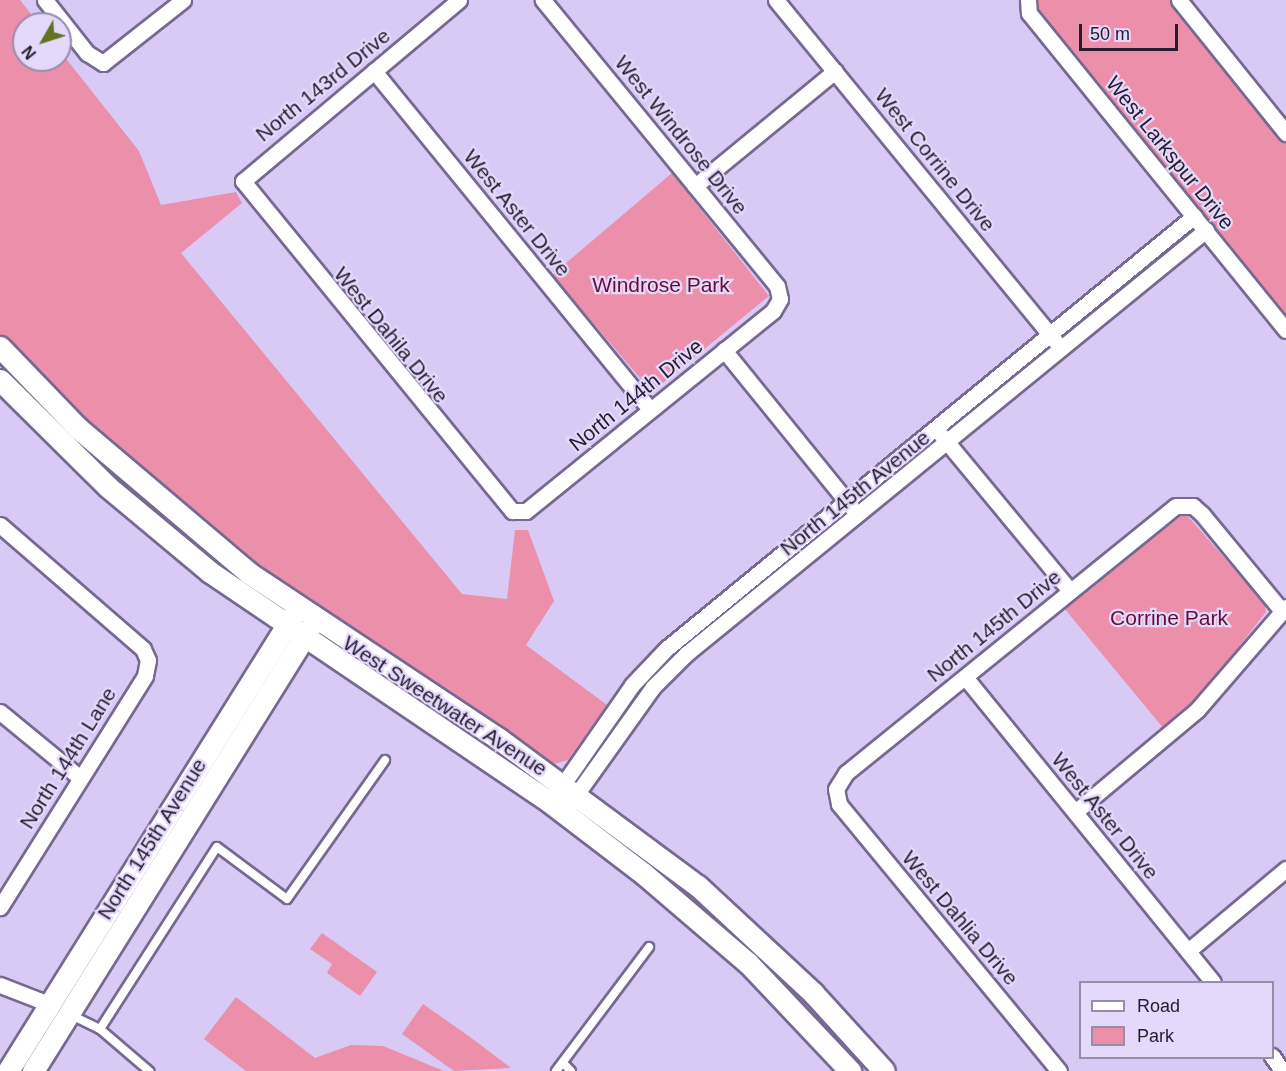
<!DOCTYPE html>
<style>
body{margin:0}
#map{position:relative;width:1286px;height:1071px;overflow:hidden;background:#d8c9f5;font-family:Helvetica,sans-serif}
div>[style]{position:absolute}
.green>*{inset:0;background:#eb8fab}
.roads{filter:drop-shadow(2px 0 #77698f) drop-shadow(-2px 0 #77698f) drop-shadow(0 2px #77698f) drop-shadow(0 -2px #77698f)}
.lane>*{height:8px;margin:-4px;padding:0 4px;transform-origin:4px;border-radius:4px;background:#fff}
.street>*{height:15px;margin:-7.5px;padding:0 7.5px;transform-origin:7.5px;border-radius:7.5px;background:#fff}
.secondary>*{height:21px;margin:-10.5px;padding:0 10.5px;transform-origin:10.5px;border-radius:10.5px;background:#fff}
span{translate:-50% -50%;white-space:nowrap;text-align:center;line-height:1.15;-webkit-text-stroke:4.5px #e4d8fb;paint-order:stroke}
.street-label{font-size:21px;color:#231d2d}
.park-label{font-size:21px;color:#670d34}
.legend{position:absolute;left:1079px;top:981px;width:195px;height:78px;box-sizing:border-box;background:#e4d8fb;border:2px solid #978da9;margin:0;padding:8px 10px;list-style:none;font-size:18px;color:#231d2d}
.legend li{display:flex;align-items:center;gap:12px;height:30px}
.legend b{width:30px;border:2px solid #978da9}
.north{position:absolute;left:12px;top:12px;width:60px;height:60px;box-sizing:border-box;background:#e4d8fb;border:2px solid #978da9;border-radius:50%;rotate:231deg;font-size:16px;font-weight:700;line-height:24px;text-align:center;color:#231d2d}
.north::after{content:'';display:block;margin:auto;width:21px;height:27px;background:#627422;clip-path:polygon(50% 0,100% 100%,50% 72%,0 100%)}
.scale{position:absolute;left:1079px;top:24px;width:99px;height:27px;box-sizing:border-box;border:3px solid #231d2d;border-top:0;padding-left:8px;font-size:18px;line-height:21px;white-space:nowrap;color:#231d2d;-webkit-text-stroke:4px #e4d8fb;paint-order:stroke}
</style>
<div id="map">
<div class="green">
<div style="clip-path:polygon(0 0,20px 0,39px 24px,24px 24px,24px 60px,60px 60px,60px 51px,139px 151px,161px 205px,236px 192px,242px 203px,181px 253px,462px 594px,507px 599px,515px 530px,528px 530px,554px 601px,526px 645px,607px 705px,568px 760px,554px 764px,309px 611px,151px 489px,0 337px)"></div>
<div style="clip-path:polygon(1034px 0,1174px 0,1286px 138px,1286px 321px,1032px 7px)"></div>
<div style="clip-path:polygon(672px 173px,769px 296px,652px 392px,552px 275px)"></div>
<div style="clip-path:polygon(1185px 513px,1264px 603px,1266px 612px,1206px 689px,1164px 729px,1064px 608px)"></div>
<div style="clip-path:polygon(322px 933px,377px 972px,360px 996px,327px 973px,332px 964px,310px 949px)"></div>
<div style="clip-path:polygon(236px 997px,315px 1058px,351px 1045px,383px 1046px,444px 1071px,246px 1071px,204px 1039px)"></div>
<div style="clip-path:polygon(423px 1004px,470px 1037px,511px 1068px,454px 1071px,402px 1034px)"></div>
</div>
<div class="roads">
<div class="lane">
<div style="left:69px;top:1014px;width:34px;rotate:26deg"></div>
<div style="left:100px;top:1029px;width:65px;rotate:40.6deg"></div>
<div style="left:100px;top:1029px;width:216px;rotate:-57.3deg"></div>
<div style="left:217px;top:847px;width:87px;rotate:36.6deg"></div>
<div style="left:287px;top:899px;width:170px;rotate:-54.8deg"></div>
<div style="left:563px;top:1063px;width:11px;rotate:45deg"></div>
<div style="left:556px;top:1071px;width:155px;rotate:-53.1deg"></div>
</div>
<div class="street">
<div style="left:45px;top:0;width:68px;rotate:51.6deg"></div>
<div style="left:87px;top:53px;width:19px;rotate:32deg"></div>
<div style="left:103px;top:63px;width:102px;rotate:-38.2deg"></div>
<div style="left:459px;top:0;width:282px;rotate:140deg"></div>
<div style="left:243px;top:181px;width:426px;rotate:50.8deg"></div>
<div style="left:512px;top:511px;width:14px"></div>
<div style="left:526px;top:511px;width:318px;rotate:-39deg"></div>
<div style="left:773px;top:311px;width:14px;rotate:-60deg"></div>
<div style="left:780px;top:299px;width:13px;rotate:-103deg"></div>
<div style="left:777px;top:286px;width:370px;rotate:-129.3deg"></div>
<div style="left:776px;top:0;width:441px;rotate:50.7deg"></div>
<div style="left:1028px;top:0;width:13px;rotate:86deg"></div>
<div style="left:1029px;top:13px;width:408px;rotate:51deg"></div>
<div style="left:1179px;top:0;width:171px;rotate:51.2deg"></div>
<div style="left:374px;top:71px;width:436px;rotate:50.8deg"></div>
<div style="left:695px;top:186px;width:181px;rotate:-39.4deg"></div>
<div style="left:724px;top:350px;width:202px;rotate:51deg"></div>
<div style="left:942px;top:436px;width:201px;rotate:50.4deg"></div>
<div style="left:0;top:525px;width:189px;rotate:40.9deg"></div>
<div style="left:143px;top:649px;width:12px;rotate:66deg"></div>
<div style="left:148px;top:660px;width:16px;rotate:101deg"></div>
<div style="left:145px;top:676px;width:273px;rotate:122.1deg"></div>
<div style="left:965px;top:677px;width:393px;rotate:50.9deg"></div>
<div style="left:0;top:712px;width:102px;rotate:39.4deg"></div>
<div style="left:557px;top:793px;width:131px;rotate:-55.2deg"></div>
<div style="left:632px;top:685px;width:50px;rotate:-46.6deg"></div>
<div style="left:666px;top:649px;width:683px;rotate:-39.35deg"></div>
<div style="left:571px;top:802px;width:141px;rotate:-54.5deg"></div>
<div style="left:653px;top:687px;width:47px;rotate:-45deg"></div>
<div style="left:686px;top:654px;width:671px;rotate:-39.19deg"></div>
<div style="left:1075px;top:812px;width:159px;rotate:-39.9deg"></div>
<div style="left:1197px;top:710px;width:136px;rotate:-49.2deg"></div>
<div style="left:1188px;top:951px;width:128px;rotate:-39.9deg"></div>
<div style="left:0;top:985px;width:53px;rotate:21.2deg"></div>
<div style="left:1272px;top:1056px;width:18px;rotate:56deg"></div>
<div style="left:1059px;top:1071px;width:346px;rotate:-129.5deg"></div>
<div style="left:839px;top:804px;width:15px;rotate:-101deg"></div>
<div style="left:836px;top:789px;width:19px;rotate:-58deg"></div>
<div style="left:846px;top:773px;width:424px;rotate:-39deg"></div>
<div style="left:1176px;top:506px;width:17px"></div>
<div style="left:1193px;top:506px;width:12px;rotate:42deg"></div>
<div style="left:1202px;top:514px;width:126px;rotate:50.5deg"></div>
</div>
<div class="secondary">
<div style="left:0;top:347px;width:112px;rotate:46.1deg"></div>
<div style="left:78px;top:428px;width:224px;rotate:40.3deg"></div>
<div style="left:249px;top:573px;width:300px;rotate:33.6deg"></div>
<div style="left:499px;top:739px;width:247px;rotate:36.5deg"></div>
<div style="left:698px;top:886px;width:157px;rotate:42.9deg"></div>
<div style="left:813px;top:993px;width:105px;rotate:47.7deg"></div>
<div style="left:0;top:380px;width:152px;rotate:44.7deg"></div>
<div style="left:108px;top:487px;width:133px;rotate:39.8deg"></div>
<div style="left:210px;top:572px;width:412px;rotate:34.1deg"></div>
<div style="left:551px;top:803px;width:117px;rotate:37.4deg"></div>
<div style="left:644px;top:874px;width:137px;rotate:40.6deg"></div>
<div style="left:748px;top:963px;width:149px;rotate:46.6deg"></div>
<div style="left:8px;top:1071px;width:536px;rotate:-57.97deg"></div>
<div style="left:33px;top:1071px;width:521px;rotate:-58.02deg"></div>
</div>
</div>
<div class="street-label">
<span style="left:323px;top:85px;rotate:-39deg">North 143rd Drive</span>
<span style="left:681px;top:135px;rotate:51deg">West Windrose Drive</span>
<span style="left:1170px;top:153px;rotate:51deg">West Larkspur Drive</span>
<span style="left:935px;top:160px;rotate:51deg">West Corrine Drive</span>
<span style="left:517px;top:213px;rotate:51deg">West Aster Drive</span>
<span style="left:391px;top:335px;rotate:51deg">West Dahila Drive</span>
<span style="left:636px;top:395px;rotate:-39deg">North 144th Drive</span>
<span style="left:855px;top:493px;rotate:-39deg">North 145th Avenue</span>
<span style="left:994px;top:626px;rotate:-39deg">North 145th Drive</span>
<span style="left:445px;top:706px;rotate:33deg">West Sweetwater Avenue</span>
<span style="left:68px;top:758px;rotate:-58deg">North 144th Lane</span>
<span style="left:1105px;top:816px;rotate:51deg">West Aster Drive</span>
<span style="left:152px;top:839px;rotate:-58deg">North 145th Avenue</span>
<span style="left:960px;top:918px;rotate:50deg">West Dahlia Drive</span>
</div>
<div class="park-label">
<span style="left:661px;top:285px">Windrose Park</span>
<span style="left:1169px;top:618px">Corrine Park</span>
</div>
<ul class="legend">
<li><b style="height:8px;background:#fff"></b>Road</li>
<li><b style="height:16px;background:#eb8fab"></b>Park</li>
</ul>
<div class="north">N</div>
<div class="scale">50 m</div>
</div>
